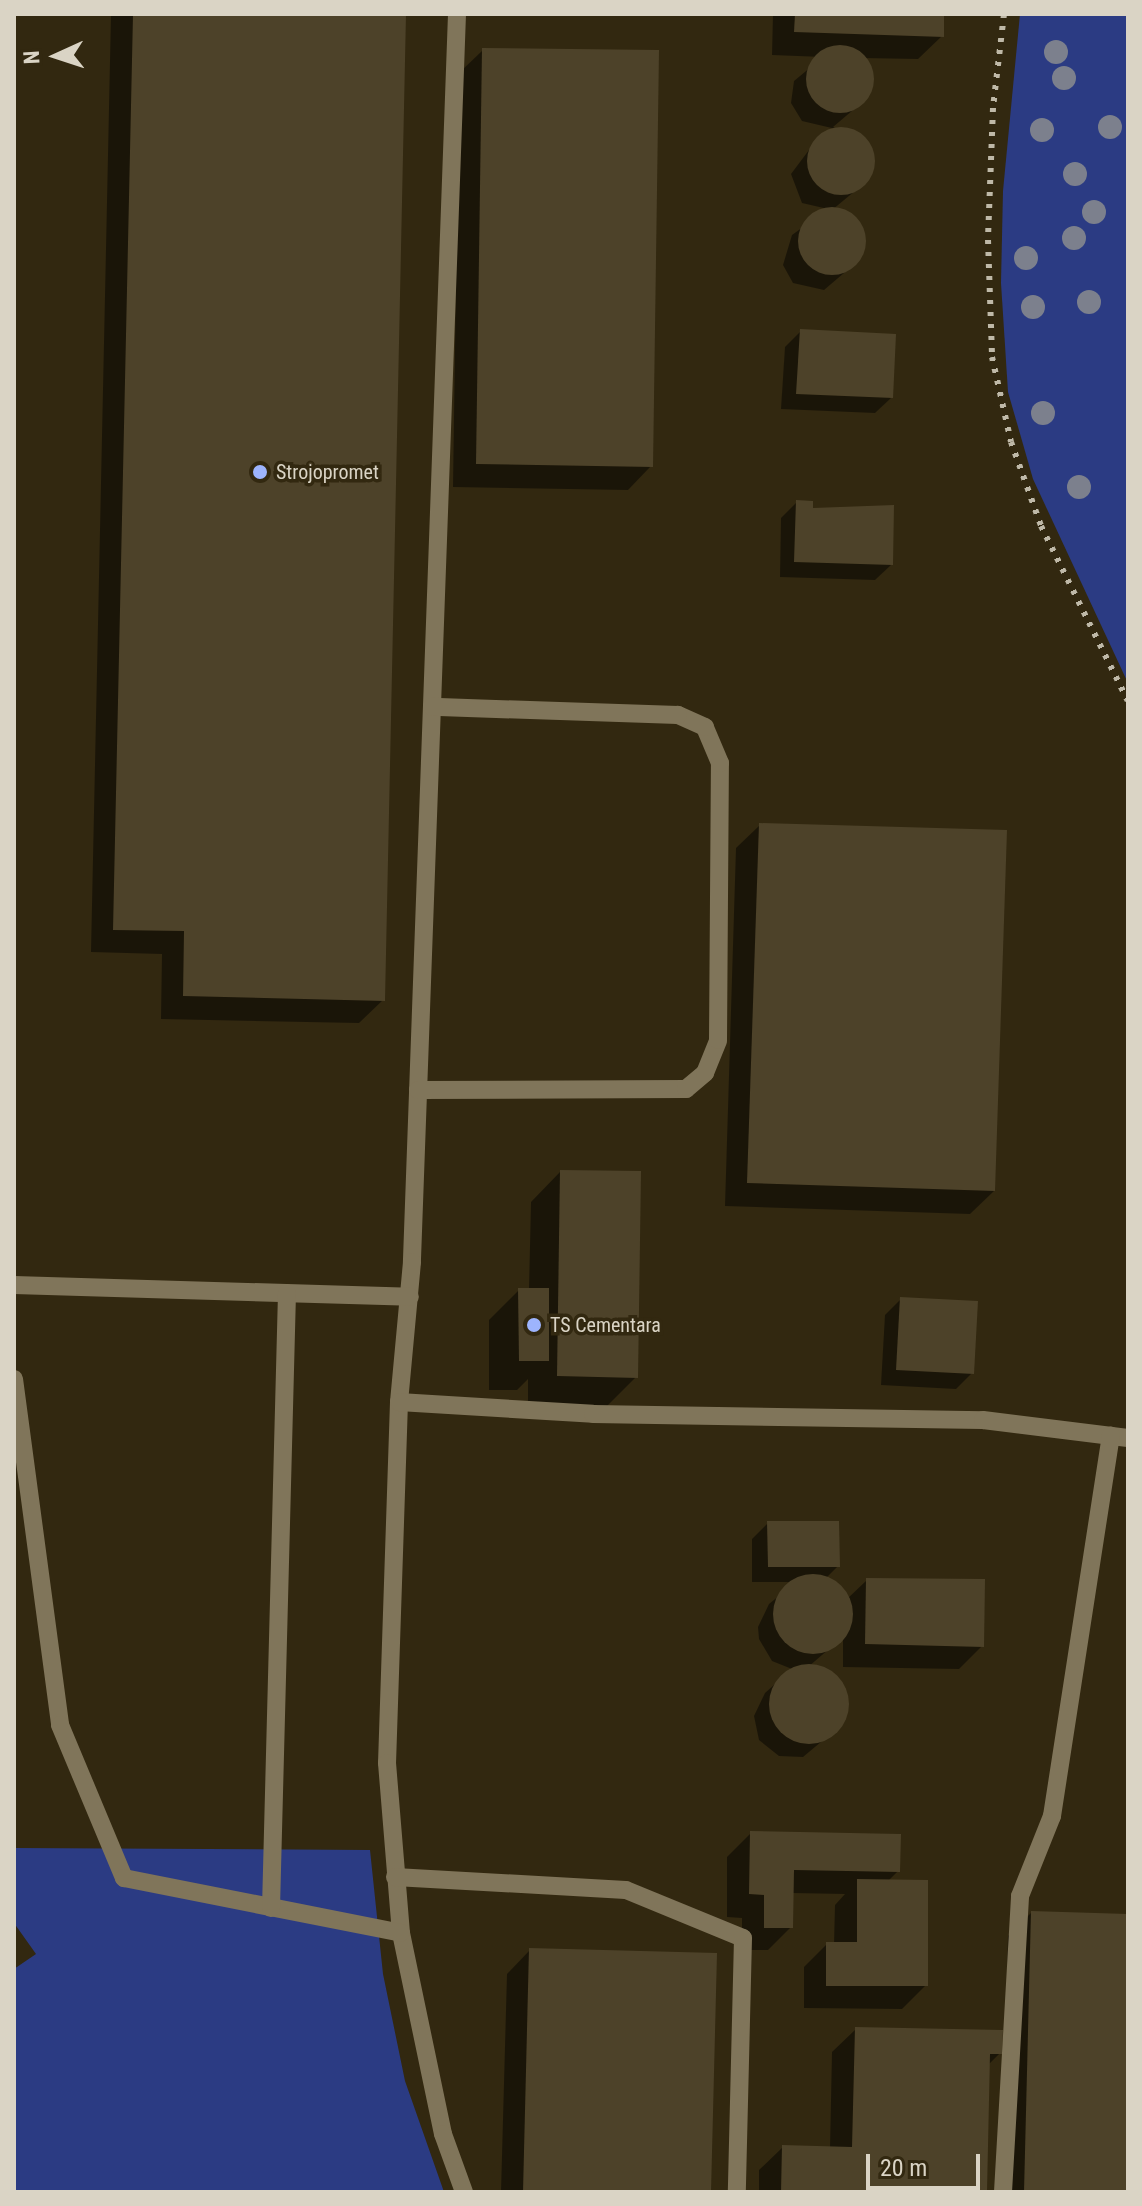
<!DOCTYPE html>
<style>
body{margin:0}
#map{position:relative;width:1142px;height:2206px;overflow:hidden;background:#322810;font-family:"Roboto Condensed",sans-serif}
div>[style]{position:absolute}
.green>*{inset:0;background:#2b3b83}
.shadow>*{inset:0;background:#0007}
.building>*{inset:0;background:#4d4229}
.round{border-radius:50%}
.service>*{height:18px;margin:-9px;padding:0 9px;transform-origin:9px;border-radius:9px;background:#80755a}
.rail>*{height:6px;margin-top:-3px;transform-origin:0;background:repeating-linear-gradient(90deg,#bfb9a8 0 4px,transparent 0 12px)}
.trees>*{width:24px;height:24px;margin:-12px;border-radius:50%;background:#7c808d}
.dots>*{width:22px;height:22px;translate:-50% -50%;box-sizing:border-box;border:4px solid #322810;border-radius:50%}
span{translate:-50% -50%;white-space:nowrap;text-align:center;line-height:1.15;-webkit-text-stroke:7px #322810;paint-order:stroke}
.poi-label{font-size:20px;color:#dad4c5}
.left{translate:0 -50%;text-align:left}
.frame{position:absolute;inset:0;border:16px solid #dad4c5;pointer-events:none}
.north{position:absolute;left:16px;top:16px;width:80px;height:80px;-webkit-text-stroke:6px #322810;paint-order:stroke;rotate:267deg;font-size:22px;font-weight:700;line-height:32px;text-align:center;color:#dad4c5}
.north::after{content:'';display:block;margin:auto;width:28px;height:36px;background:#dad4c5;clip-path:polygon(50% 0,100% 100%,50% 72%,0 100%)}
.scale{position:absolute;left:866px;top:2154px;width:114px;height:36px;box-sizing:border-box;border:4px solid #dad4c5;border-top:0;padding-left:10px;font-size:24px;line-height:28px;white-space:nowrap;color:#dad4c5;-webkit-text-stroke:6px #322810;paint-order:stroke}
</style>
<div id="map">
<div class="green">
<div style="clip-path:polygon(1020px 14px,1128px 14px,1128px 683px,1033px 479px,1008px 392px,1001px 283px,1003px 191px)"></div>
<div style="clip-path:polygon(14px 1848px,370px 1850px,383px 1974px,405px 2081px,444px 2192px,14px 2192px,14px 1969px,36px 1954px,14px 1923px)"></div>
</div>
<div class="shadow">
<div style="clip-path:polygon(111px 14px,404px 14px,383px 1000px,359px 1023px,161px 1019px,162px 954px,91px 952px)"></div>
<div style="clip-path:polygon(773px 14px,942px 14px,942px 36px,918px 59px,861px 58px,873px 79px,866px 99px,833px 127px,866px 141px,873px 160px,867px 181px,832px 210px,857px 221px,864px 240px,858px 261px,824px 290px,793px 283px,783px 265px,792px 235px,828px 209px,802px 203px,791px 174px,818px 138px,836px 129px,802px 121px,791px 103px,794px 81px,823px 57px,772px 55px)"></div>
<div style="clip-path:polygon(483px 50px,651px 466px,628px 490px,453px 487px,459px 73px)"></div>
<div style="clip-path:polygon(801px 331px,891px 398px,875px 413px,781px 409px,785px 347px)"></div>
<div style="clip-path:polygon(797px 502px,811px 510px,891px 565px,875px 580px,780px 577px,781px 518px)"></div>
<div style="clip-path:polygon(760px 825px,994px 1191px,970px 1214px,725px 1206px,736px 848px)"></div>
<div style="clip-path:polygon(560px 1172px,636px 1377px,606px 1407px,528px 1405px,528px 1379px,517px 1390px,489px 1390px,489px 1320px,519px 1290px,529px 1290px,531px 1202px)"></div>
<div style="clip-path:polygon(901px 1299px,972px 1373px,956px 1389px,881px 1385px,885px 1315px)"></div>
<div style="clip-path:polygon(768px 1523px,838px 1566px,824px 1580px,842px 1589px,846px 1600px,867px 1580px,982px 1646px,959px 1669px,843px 1667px,843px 1637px,808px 1667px,817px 1666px,838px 1679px,847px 1702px,840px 1726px,803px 1757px,779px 1756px,759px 1740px,754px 1716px,765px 1693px,792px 1669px,772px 1661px,759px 1639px,758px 1627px,769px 1604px,796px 1582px,752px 1582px,752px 1539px)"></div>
<div style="clip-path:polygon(751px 1833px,898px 1871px,887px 1882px,926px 1985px,902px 2009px,804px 2008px,804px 1967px,827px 1944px,834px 1944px,835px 1905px,845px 1894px,792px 1893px,791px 1927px,768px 1950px,742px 1950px,742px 1918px,727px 1917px,727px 1857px)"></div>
<div style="clip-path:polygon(1031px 1913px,1128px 1916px,1127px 2192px,1002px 2192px,1008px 1936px)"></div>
<div style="clip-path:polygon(530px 1950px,709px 2192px,501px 2192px,507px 1974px)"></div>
<div style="clip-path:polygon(856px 2029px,1000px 2053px,987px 2066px,985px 2192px,759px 2192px,759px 2170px,783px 2147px,830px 2148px,832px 2052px)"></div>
</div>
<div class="building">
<div style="clip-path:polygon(133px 14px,406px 14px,385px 1001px,183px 996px,184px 931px,113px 930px)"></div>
<div style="clip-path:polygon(795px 14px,944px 14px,944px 37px,794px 32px)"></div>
<div class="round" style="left:806px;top:45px;width:68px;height:68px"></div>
<div style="clip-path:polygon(482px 48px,659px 50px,653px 467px,476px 464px)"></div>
<div class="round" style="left:807px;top:127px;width:68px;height:68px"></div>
<div class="round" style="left:798px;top:207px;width:68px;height:68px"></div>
<div style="clip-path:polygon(800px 329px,896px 334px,893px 398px,796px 394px)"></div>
<div style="clip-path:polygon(796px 500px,813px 501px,813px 508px,894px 505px,893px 565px,794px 562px)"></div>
<div style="clip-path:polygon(759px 823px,1007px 830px,995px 1191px,747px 1183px)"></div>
<div style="clip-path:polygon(560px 1170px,641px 1171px,638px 1378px,557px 1376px)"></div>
<div style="clip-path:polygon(518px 1288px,549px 1288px,549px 1361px,519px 1361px)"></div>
<div style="clip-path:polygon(900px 1297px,978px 1301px,974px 1374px,896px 1370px)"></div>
<div style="clip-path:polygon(767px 1521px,839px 1521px,840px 1567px,768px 1567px)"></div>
<div class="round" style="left:773px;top:1574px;width:80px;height:80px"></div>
<div style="clip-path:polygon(866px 1578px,985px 1579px,984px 1647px,865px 1644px)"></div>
<div class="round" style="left:769px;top:1664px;width:80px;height:80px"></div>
<div style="clip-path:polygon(750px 1831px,901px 1834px,900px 1872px,794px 1870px,793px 1928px,764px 1928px,764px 1895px,749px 1894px)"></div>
<div style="clip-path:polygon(857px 1879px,928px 1880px,928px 1986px,826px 1986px,826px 1942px,857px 1942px)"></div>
<div style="clip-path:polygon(1031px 1911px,1128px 1914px,1128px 2192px,1024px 2192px)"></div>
<div style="clip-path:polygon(529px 1948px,717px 1953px,711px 2192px,523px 2192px)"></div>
<div style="clip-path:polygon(855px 2027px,1003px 2030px,1002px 2054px,990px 2054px,987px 2192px,781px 2192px,782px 2145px,852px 2147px)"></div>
</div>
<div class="service">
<div style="left:457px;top:14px;width:1249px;rotate:92.07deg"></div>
<div style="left:412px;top:1262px;width:141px;rotate:95.3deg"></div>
<div style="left:399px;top:1402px;width:361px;rotate:91.9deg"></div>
<div style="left:387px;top:1763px;width:171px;rotate:85.3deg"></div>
<div style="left:401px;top:1933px;width:205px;rotate:78.2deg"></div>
<div style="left:443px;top:2134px;width:62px;rotate:70.1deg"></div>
<div style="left:418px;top:1090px;width:268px;rotate:-0.2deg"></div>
<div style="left:686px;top:1089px;width:25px;rotate:-40deg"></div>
<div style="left:705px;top:1073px;width:35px;rotate:-68deg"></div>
<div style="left:718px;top:1040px;width:277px;rotate:-89.6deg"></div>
<div style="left:720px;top:763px;width:39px;rotate:-113deg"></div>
<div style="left:705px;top:727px;width:30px;rotate:-156deg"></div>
<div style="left:678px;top:715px;width:246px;rotate:-178.1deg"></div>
<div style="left:14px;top:1285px;width:396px;rotate:1.7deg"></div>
<div style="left:14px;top:1379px;width:349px;rotate:82.4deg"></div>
<div style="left:60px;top:1725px;width:166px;rotate:67.3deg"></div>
<div style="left:124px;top:1878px;width:282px;rotate:11.2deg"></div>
<div style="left:399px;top:1402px;width:194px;rotate:3.5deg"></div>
<div style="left:593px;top:1414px;width:390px;rotate:0.9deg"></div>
<div style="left:983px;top:1420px;width:146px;rotate:7.1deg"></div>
<div style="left:395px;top:1877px;width:231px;rotate:3.2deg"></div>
<div style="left:626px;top:1890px;width:126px;rotate:22.3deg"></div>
<div style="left:743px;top:1938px;width:254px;rotate:91.4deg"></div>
<div style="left:271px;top:1908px;width:615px;rotate:-88.51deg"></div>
<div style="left:1003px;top:2192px;width:296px;rotate:-86.7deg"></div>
<div style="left:1020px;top:1896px;width:86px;rotate:-68.2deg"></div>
<div style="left:1052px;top:1816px;width:385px;rotate:-81.2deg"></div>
</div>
<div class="rail">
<div style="left:1004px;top:14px;width:95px;rotate:96.7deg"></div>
<div style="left:993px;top:108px;width:132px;rotate:92.2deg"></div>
<div style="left:988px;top:240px;width:117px;rotate:88deg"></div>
<div style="left:992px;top:357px;width:87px;rotate:77.4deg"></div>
<div style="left:1011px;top:442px;width:89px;rotate:70.3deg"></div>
<div style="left:1041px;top:526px;width:195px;rotate:63.6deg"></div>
</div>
<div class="trees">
<div style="left:1056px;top:52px"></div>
<div style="left:1064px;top:78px"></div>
<div style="left:1110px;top:127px"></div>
<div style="left:1042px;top:130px"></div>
<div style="left:1075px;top:174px"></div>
<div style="left:1094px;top:212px"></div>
<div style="left:1074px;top:238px"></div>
<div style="left:1026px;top:258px"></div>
<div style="left:1089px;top:302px"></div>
<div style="left:1033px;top:307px"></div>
<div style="left:1043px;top:413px"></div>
<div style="left:1079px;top:487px"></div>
</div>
<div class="dots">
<div style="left:260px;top:472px;background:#9db4fd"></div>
<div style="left:534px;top:1325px;background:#9db4fd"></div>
</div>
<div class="poi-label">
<span class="left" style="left:276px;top:472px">Strojopromet</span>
<span class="left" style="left:550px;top:1325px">TS Cementara</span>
</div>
<div class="frame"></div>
<div class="north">N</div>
<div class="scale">20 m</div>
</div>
